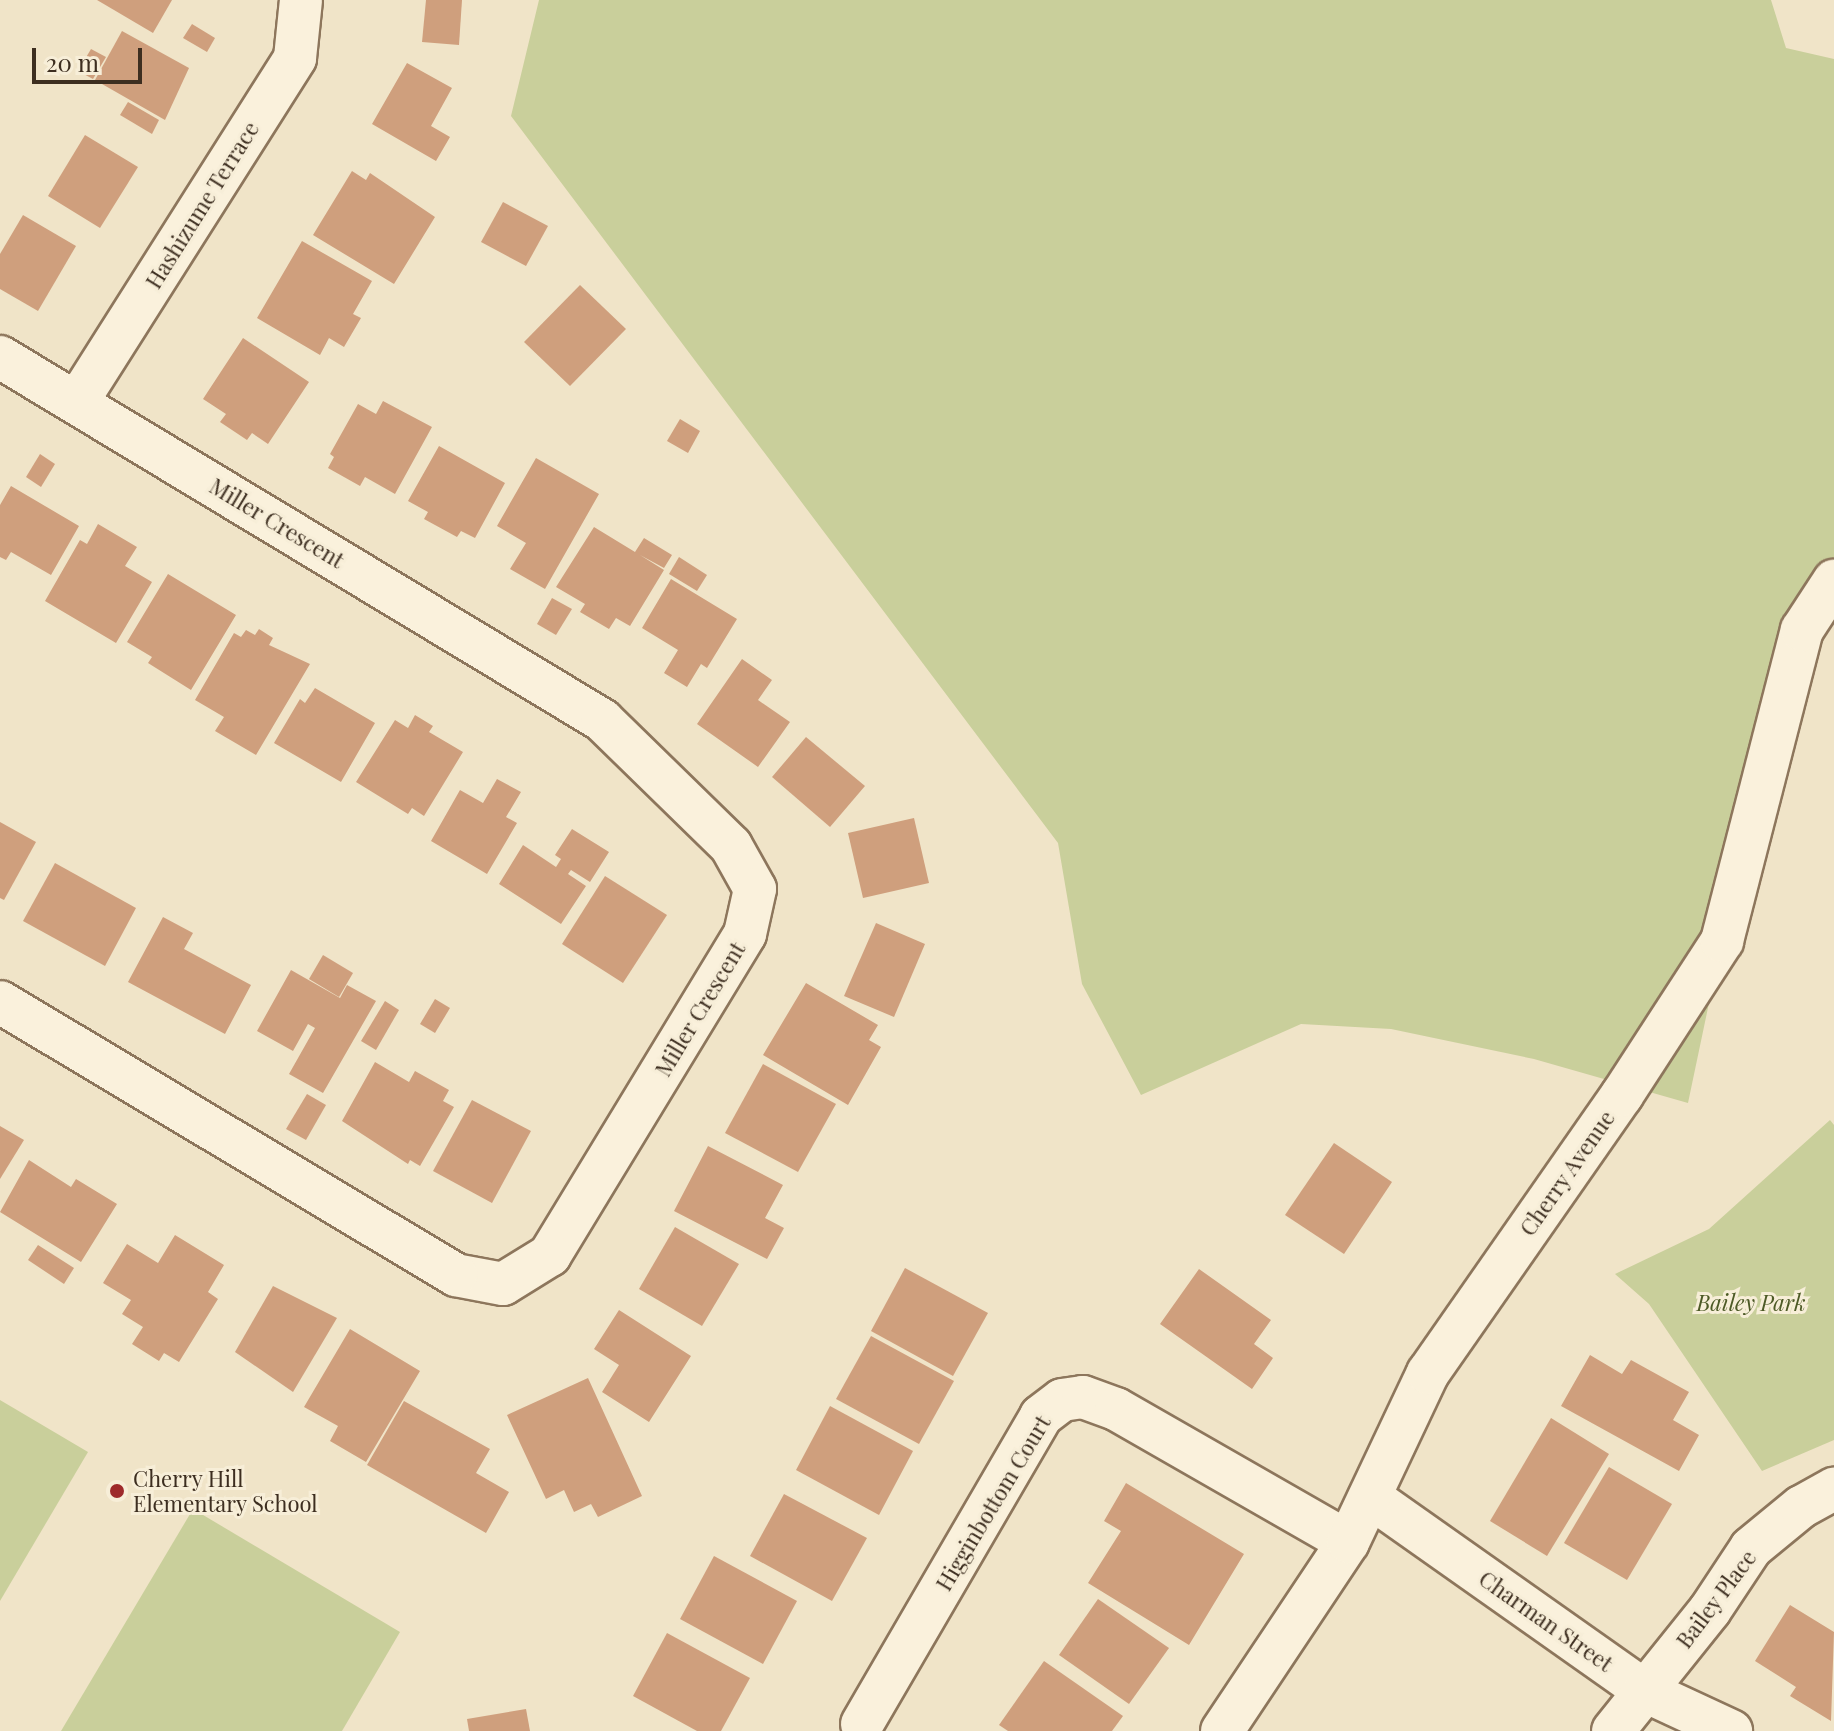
<!DOCTYPE html>
<style>
body{margin:0}
#map{position:relative;width:1834px;height:1731px;overflow:hidden;background:#f0e4c8;font-family:"Playfair Display",serif}
div>[style]{position:absolute}
.green>*{inset:0;background:#c9cf9b}
.building>*{inset:0;background:#cf9f7d}
.roads{filter:drop-shadow(2px 0 #8d765c) drop-shadow(-2px 0 #8d765c) drop-shadow(0 2px #8d765c) drop-shadow(0 -2px #8d765c)}
.minor>*{height:42px;margin:-21px;padding:0 21px;transform-origin:21px;border-radius:21px;background:#faf1dc}
.dots>*{width:22px;height:22px;translate:-50% -50%;box-sizing:border-box;border:4px solid #f7eed8;border-radius:50%}
span{translate:-50% -50%;white-space:nowrap;text-align:center;line-height:1.15;-webkit-text-stroke:6px #f7eed8;paint-order:stroke}
.street-label{font-size:22px;color:#3d2e20}
.park-label{font-size:22px;color:#4d5a26;font-style:italic}
.poi-label{font-size:22px;color:#3d2e20}
.left{translate:0 -50%;text-align:left}
.scale{position:absolute;left:32px;top:48px;width:110px;height:36px;box-sizing:border-box;border:4px solid #3d2e20;border-top:0;padding-left:10px;font-size:24px;line-height:28px;white-space:nowrap;color:#3d2e20;-webkit-text-stroke:6px #f7eed8;paint-order:stroke}
</style>
<div id="map">
<div class="green">
<div style="clip-path:polygon(539px 0,1771px 0,1786px 48px,1834px 59px,1834px 581px,1722px 941px,1688px 1103px,1534px 1059px,1391px 1029px,1301px 1024px,1141px 1095px,1082px 984px,1058px 843px,511px 116px)"></div>
<div style="clip-path:polygon(1830px 1120px,1834px 1125px,1834px 1440px,1762px 1471px,1649px 1304px,1615px 1274px,1709px 1229px)"></div>
<div style="clip-path:polygon(0 1400px,88px 1452px,0 1601px)"></div>
<div style="clip-path:polygon(193px 1509px,400px 1632px,342px 1731px,61px 1731px)"></div>
</div>
<div class="building">
<div style="clip-path:polygon(97px 0,172px 0,153px 33px)"></div>
<div style="clip-path:polygon(426px 0,462px 0,459px 45px,422px 42px)"></div>
<div style="clip-path:polygon(192px 24px,215px 38px,207px 52px,183px 38px)"></div>
<div style="clip-path:polygon(122px 31px,189px 68px,165px 120px,95px 80px)"></div>
<div style="clip-path:polygon(91px 49px,106px 57px,93px 79px,78px 71px)"></div>
<div style="clip-path:polygon(407px 63px,452px 88px,431px 126px,450px 137px,436px 161px,372px 124px)"></div>
<div style="clip-path:polygon(128px 102px,159px 120px,152px 134px,120px 115px)"></div>
<div style="clip-path:polygon(85px 135px,138px 167px,100px 228px,48px 196px)"></div>
<div style="clip-path:polygon(352px 171px,366px 180px,370px 173px,435px 217px,394px 284px,313px 235px)"></div>
<div style="clip-path:polygon(503px 202px,548px 226px,526px 266px,481px 242px)"></div>
<div style="clip-path:polygon(23px 215px,76px 246px,38px 311px,0 289px,0 254px)"></div>
<div style="clip-path:polygon(302px 241px,372px 281px,353px 314px,361px 318px,344px 347px,329px 338px,320px 355px,257px 318px)"></div>
<div style="clip-path:polygon(580px 285px,626px 329px,570px 386px,524px 342px)"></div>
<div style="clip-path:polygon(243px 338px,309px 382px,268px 444px,252px 433px,247px 440px,220px 422px,226px 414px,203px 399px)"></div>
<div style="clip-path:polygon(383px 401px,432px 427px,395px 494px,365px 477px,360px 486px,328px 468px,334px 457px,330px 454px,358px 404px,376px 414px)"></div>
<div style="clip-path:polygon(680px 419px,700px 431px,688px 453px,667px 441px)"></div>
<div style="clip-path:polygon(439px 446px,505px 483px,475px 538px,461px 531px,457px 537px,424px 519px,428px 512px,408px 501px)"></div>
<div style="clip-path:polygon(40px 454px,55px 464px,41px 487px,26px 477px)"></div>
<div style="clip-path:polygon(536px 458px,599px 494px,545px 589px,510px 569px,526px 543px,497px 526px)"></div>
<div style="clip-path:polygon(11px 486px,79px 526px,51px 575px,11px 552px,6px 560px,0 557px,0 505px)"></div>
<div style="clip-path:polygon(98px 524px,137px 547px,125px 566px,152px 582px,116px 643px,45px 601px,80px 540px,87px 544px)"></div>
<div style="clip-path:polygon(594px 527px,635px 552px,644px 538px,672px 555px,664px 568px,640px 555px,664px 570px,630px 626px,616px 618px,609px 629px,580px 612px,585px 604px,556px 587px)"></div>
<div style="clip-path:polygon(679px 557px,707px 575px,697px 591px,669px 574px)"></div>
<div style="clip-path:polygon(168px 574px,236px 615px,191px 690px,148px 663px,152px 657px,127px 642px)"></div>
<div style="clip-path:polygon(671px 579px,737px 619px,707px 668px,701px 664px,687px 687px,664px 673px,678px 650px,642px 628px)"></div>
<div style="clip-path:polygon(552px 598px,572px 609px,556px 635px,537px 624px)"></div>
<div style="clip-path:polygon(259px 629px,273px 638px,269px 645px,310px 664px,256px 755px,215px 731px,224px 717px,195px 700px,234px 633px,241px 637px,246px 630px,255px 635px)"></div>
<div style="clip-path:polygon(742px 659px,772px 680px,758px 700px,790px 722px,758px 767px,697px 724px)"></div>
<div style="clip-path:polygon(315px 688px,375px 723px,341px 782px,274px 743px,300px 699px,305px 703px)"></div>
<div style="clip-path:polygon(415px 715px,433px 726px,429px 732px,463px 752px,424px 816px,412px 808px,408px 814px,356px 782px,395px 720px,408px 728px)"></div>
<div style="clip-path:polygon(806px 737px,865px 786px,830px 827px,772px 777px)"></div>
<div style="clip-path:polygon(497px 779px,521px 792px,506px 817px,517px 823px,487px 874px,431px 841px,460px 790px,483px 803px)"></div>
<div style="clip-path:polygon(914px 818px,929px 883px,863px 898px,848px 833px)"></div>
<div style="clip-path:polygon(0 822px,36px 842px,4px 900px,0 898px)"></div>
<div style="clip-path:polygon(572px 829px,609px 852px,590px 882px,571px 870px,568px 874px,586px 886px,561px 924px,499px 884px,523px 845px,556px 867px,561px 859px,555px 855px)"></div>
<div style="clip-path:polygon(55px 863px,136px 908px,105px 966px,23px 921px)"></div>
<div style="clip-path:polygon(605px 876px,667px 915px,623px 983px,562px 944px)"></div>
<div style="clip-path:polygon(163px 917px,193px 933px,184px 949px,251px 985px,225px 1034px,128px 982px)"></div>
<div style="clip-path:polygon(876px 923px,925px 944px,894px 1017px,844px 996px)"></div>
<div style="clip-path:polygon(323px 955px,353px 973px,339px 997px,309px 979px)"></div>
<div style="clip-path:polygon(291px 970px,340px 998px,347px 985px,376px 1001px,323px 1093px,289px 1074px,315px 1028px,308px 1024px,293px 1051px,257px 1031px)"></div>
<div style="clip-path:polygon(806px 983px,878px 1025px,869px 1040px,881px 1047px,848px 1105px,763px 1055px)"></div>
<div style="clip-path:polygon(435px 999px,450px 1008px,435px 1033px,420px 1024px)"></div>
<div style="clip-path:polygon(385px 1001px,399px 1010px,376px 1050px,361px 1041px)"></div>
<div style="clip-path:polygon(375px 1062px,409px 1082px,415px 1071px,449px 1090px,443px 1101px,454px 1107px,420px 1166px,410px 1160px,408px 1164px,342px 1121px)"></div>
<div style="clip-path:polygon(763px 1064px,836px 1104px,798px 1172px,725px 1133px)"></div>
<div style="clip-path:polygon(307px 1094px,326px 1105px,306px 1140px,286px 1129px)"></div>
<div style="clip-path:polygon(472px 1100px,531px 1131px,492px 1203px,433px 1171px)"></div>
<div style="clip-path:polygon(0 1126px,24px 1140px,0 1179px)"></div>
<div style="clip-path:polygon(1334px 1143px,1392px 1182px,1344px 1254px,1285px 1215px)"></div>
<div style="clip-path:polygon(708px 1146px,783px 1185px,765px 1218px,784px 1228px,767px 1259px,674px 1211px)"></div>
<div style="clip-path:polygon(29px 1160px,71px 1187px,76px 1179px,117px 1204px,81px 1262px,0 1212px)"></div>
<div style="clip-path:polygon(675px 1227px,739px 1264px,702px 1326px,639px 1289px)"></div>
<div style="clip-path:polygon(175px 1235px,224px 1265px,208px 1292px,218px 1299px,179px 1362px,164px 1353px,159px 1361px,132px 1344px,143px 1327px,122px 1314px,131px 1300px,103px 1283px,127px 1244px,158px 1263px)"></div>
<div style="clip-path:polygon(38px 1245px,74px 1268px,64px 1284px,28px 1260px)"></div>
<div style="clip-path:polygon(905px 1268px,988px 1313px,953px 1376px,871px 1331px)"></div>
<div style="clip-path:polygon(1199px 1269px,1271px 1320px,1254px 1344px,1273px 1358px,1252px 1389px,1160px 1324px)"></div>
<div style="clip-path:polygon(273px 1286px,337px 1318px,293px 1392px,235px 1352px)"></div>
<div style="clip-path:polygon(619px 1310px,691px 1356px,649px 1422px,602px 1392px,619px 1365px,594px 1349px)"></div>
<div style="clip-path:polygon(350px 1329px,420px 1371px,366px 1462px,330px 1441px,338px 1426px,304px 1407px)"></div>
<div style="clip-path:polygon(871px 1336px,954px 1381px,919px 1444px,836px 1399px)"></div>
<div style="clip-path:polygon(1590px 1355px,1622px 1374px,1631px 1360px,1689px 1392px,1673px 1420px,1699px 1435px,1679px 1471px,1561px 1406px)"></div>
<div style="clip-path:polygon(588px 1378px,642px 1496px,598px 1517px,591px 1504px,574px 1512px,564px 1490px,546px 1499px,507px 1415px)"></div>
<div style="clip-path:polygon(404px 1401px,490px 1449px,476px 1473px,509px 1492px,486px 1533px,367px 1465px)"></div>
<div style="clip-path:polygon(830px 1406px,913px 1451px,879px 1515px,796px 1470px)"></div>
<div style="clip-path:polygon(1551px 1418px,1609px 1454px,1547px 1556px,1490px 1521px)"></div>
<div style="clip-path:polygon(1609px 1467px,1672px 1504px,1627px 1580px,1564px 1543px)"></div>
<div style="clip-path:polygon(1126px 1483px,1244px 1554px,1189px 1645px,1088px 1583px,1121px 1531px,1104px 1521px)"></div>
<div style="clip-path:polygon(784px 1494px,867px 1538px,832px 1601px,750px 1556px)"></div>
<div style="clip-path:polygon(714px 1556px,797px 1601px,763px 1664px,680px 1619px)"></div>
<div style="clip-path:polygon(1098px 1599px,1169px 1648px,1129px 1704px,1059px 1655px)"></div>
<div style="clip-path:polygon(1790px 1605px,1834px 1632px,1831px 1721px,1790px 1696px,1796px 1687px,1755px 1661px)"></div>
<div style="clip-path:polygon(667px 1633px,750px 1678px,721px 1731px,697px 1731px,633px 1696px)"></div>
<div style="clip-path:polygon(1044px 1661px,1123px 1716px,1112px 1731px,1008px 1731px,999px 1725px)"></div>
<div style="clip-path:polygon(526px 1709px,530px 1731px,469px 1731px,467px 1719px)"></div>
</div>
<div class="roads">
<div class="minor">
<div style="left:0;top:357px;width:703px;rotate:31.09deg"></div>
<div style="left:602px;top:720px;width:180px;rotate:44.3deg"></div>
<div style="left:731px;top:846px;width:49px;rotate:60.8deg"></div>
<div style="left:755px;top:889px;width:46px;rotate:102.5deg"></div>
<div style="left:745px;top:934px;width:376px;rotate:121.3deg"></div>
<div style="left:550px;top:1255px;width:55px;rotate:148.3deg"></div>
<div style="left:503px;top:1284px;width:48px;rotate:-169.2deg"></div>
<div style="left:456px;top:1275px;width:531px;rotate:-149.09deg"></div>
<div style="left:77px;top:402px;width:407px;rotate:-57.6deg"></div>
<div style="left:295px;top:58px;width:58px;rotate:-84.1deg"></div>
<div style="left:1370px;top:1497px;width:337px;rotate:35.2deg"></div>
<div style="left:1645px;top:1691px;width:95px;rotate:24.9deg"></div>
<div style="left:862px;top:1724px;width:356px;rotate:-59.8deg"></div>
<div style="left:1041px;top:1416px;width:26px;rotate:-37deg"></div>
<div style="left:1062px;top:1400px;width:21px;rotate:-8deg"></div>
<div style="left:1083px;top:1397px;width:35px;rotate:20deg"></div>
<div style="left:1116px;top:1409px;width:267px;rotate:29.8deg"></div>
<div style="left:1222px;top:1731px;width:227px;rotate:-56.3deg"></div>
<div style="left:1348px;top:1542px;width:187px;rotate:-64.7deg"></div>
<div style="left:1428px;top:1373px;width:339px;rotate:-55.1deg"></div>
<div style="left:1622px;top:1095px;width:184px;rotate:-57deg"></div>
<div style="left:1722px;top:941px;width:321px;rotate:-75.6deg"></div>
<div style="left:1802px;top:630px;width:59px;rotate:-56.9deg"></div>
<div style="left:1613px;top:1731px;width:155px;rotate:-51.3deg"></div>
<div style="left:1710px;top:1610px;width:74px;rotate:-56.5deg"></div>
<div style="left:1751px;top:1548px;width:65px;rotate:-39.4deg"></div>
<div style="left:1801px;top:1507px;width:38px;rotate:-29deg"></div>
</div>
</div>
<div class="dots">
<div style="left:117px;top:1491px;background:#9e2a2b"></div>
</div>
<div class="street-label">
<span style="left:202px;top:205px;rotate:-58deg">Hashizume Terrace</span>
<span style="left:277px;top:523px;rotate:31deg">Miller Crescent</span>
<span style="left:700px;top:1009px;rotate:-59deg">Miller Crescent</span>
<span style="left:1567px;top:1173px;rotate:-55deg">Cherry Avenue</span>
<span style="left:993px;top:1503px;rotate:-59deg">Higginbottom Court</span>
<span style="left:1716px;top:1599px;rotate:-53deg">Bailey Place</span>
<span style="left:1546px;top:1621px;rotate:35deg">Charman Street</span>
</div>
<div class="park-label">
<span style="left:1751px;top:1303px">Bailey Park</span>
</div>
<div class="poi-label">
<span class="left" style="left:133px;top:1491px">Cherry Hill<br>Elementary School</span>
</div>
<div class="scale">20 m</div>
</div>
